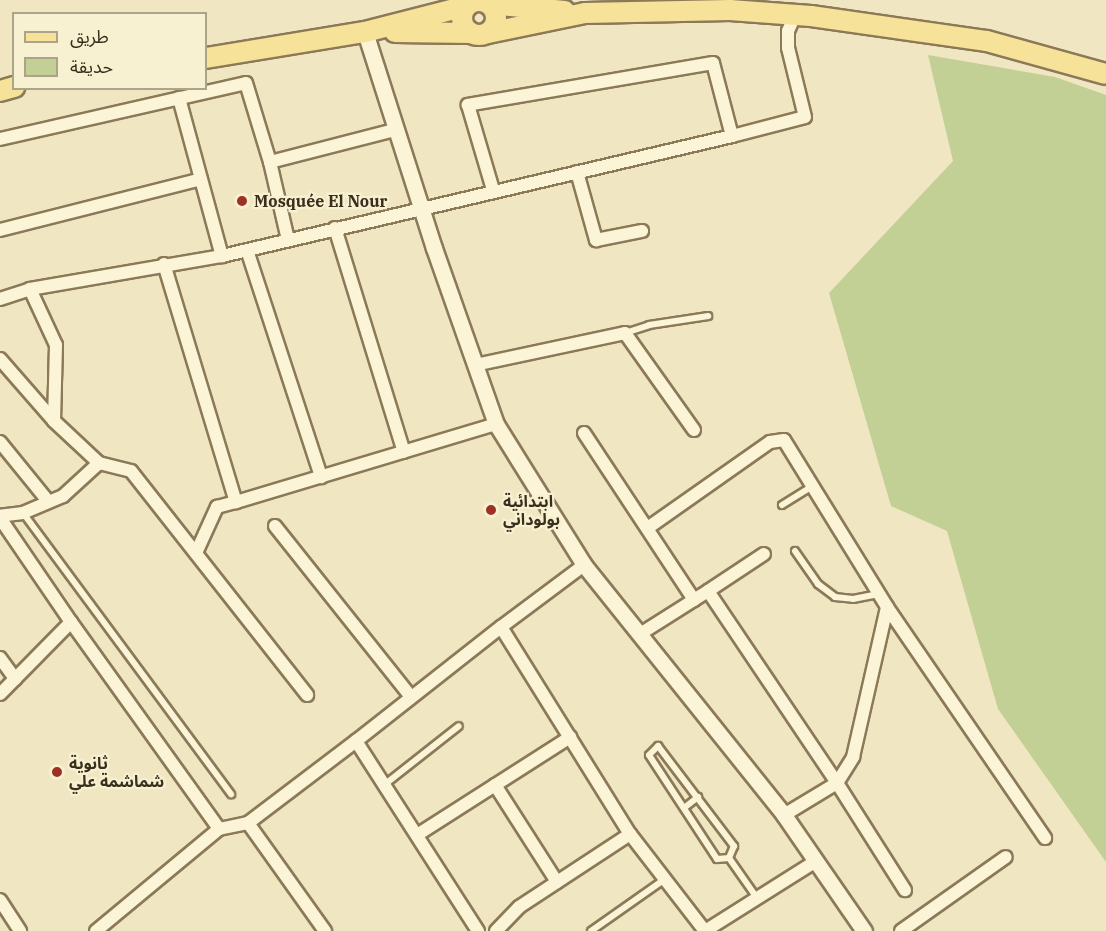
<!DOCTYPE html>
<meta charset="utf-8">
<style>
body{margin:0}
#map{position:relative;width:1106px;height:931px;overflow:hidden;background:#f0e7c2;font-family:"IBM Plex Serif","Noto Sans Arabic",serif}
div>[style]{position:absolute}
.green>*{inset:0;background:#c2cf95}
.roads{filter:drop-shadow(2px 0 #8b7958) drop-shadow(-2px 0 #8b7958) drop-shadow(0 2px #8b7958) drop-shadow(0 -2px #8b7958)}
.service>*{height:6px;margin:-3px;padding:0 3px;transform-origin:3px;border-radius:3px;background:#fbf4d6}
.minor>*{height:12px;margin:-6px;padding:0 6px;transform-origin:6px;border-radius:6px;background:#fbf4d6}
.tertiary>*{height:15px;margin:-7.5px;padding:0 7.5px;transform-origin:7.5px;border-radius:7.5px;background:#fbf4d6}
.primary>*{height:20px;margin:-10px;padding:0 10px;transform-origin:10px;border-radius:10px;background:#f6e298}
.primary>.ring{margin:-10px;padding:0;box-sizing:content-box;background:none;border:20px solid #f6e298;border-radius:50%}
.dots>*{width:16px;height:16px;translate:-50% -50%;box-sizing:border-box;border:3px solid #f7f1d2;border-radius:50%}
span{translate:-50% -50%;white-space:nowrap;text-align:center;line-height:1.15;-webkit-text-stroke:4.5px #f7f1d2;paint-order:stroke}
.poi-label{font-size:16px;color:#3a2e1d;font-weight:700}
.left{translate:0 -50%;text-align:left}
.legend{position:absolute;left:12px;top:12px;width:195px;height:78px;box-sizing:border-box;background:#f7f1d2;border:2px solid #aba38a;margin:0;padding:8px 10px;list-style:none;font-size:18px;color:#3a2e1d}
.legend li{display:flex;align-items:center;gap:12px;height:30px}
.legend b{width:30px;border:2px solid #aba38a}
</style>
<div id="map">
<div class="green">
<div style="clip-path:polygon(928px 55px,1055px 77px,1106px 95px,1106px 862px,998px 709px,947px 531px,891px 506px,829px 293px,953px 161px)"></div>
</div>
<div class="roads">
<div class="service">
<div style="left:625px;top:333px;width:25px;rotate:-18deg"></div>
<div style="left:649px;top:325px;width:60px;rotate:-8.7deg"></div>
<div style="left:782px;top:505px;width:36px;rotate:-32deg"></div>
<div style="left:23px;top:513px;width:350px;rotate:53.5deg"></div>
<div style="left:795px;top:551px;width:40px;rotate:55.1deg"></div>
<div style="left:818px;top:584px;width:21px;rotate:37deg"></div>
<div style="left:835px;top:597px;width:18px;rotate:6deg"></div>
<div style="left:853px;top:599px;width:26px;rotate:-11deg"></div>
<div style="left:658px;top:746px;width:126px;rotate:52.8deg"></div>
<div style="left:734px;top:846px;width:13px;rotate:113deg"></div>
<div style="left:729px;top:858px;width:12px;rotate:175deg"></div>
<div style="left:717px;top:859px;width:124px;rotate:-123.2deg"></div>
<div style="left:649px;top:755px;width:13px;rotate:-45deg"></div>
<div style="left:384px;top:785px;width:95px;rotate:-38.2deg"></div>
<div style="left:684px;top:808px;width:18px;rotate:-38deg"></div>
<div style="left:729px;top:858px;width:49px;rotate:55deg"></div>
<div style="left:591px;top:931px;width:90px;rotate:-35.1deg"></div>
</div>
<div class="minor">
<div style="left:179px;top:98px;width:164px;rotate:74.8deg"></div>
<div style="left:732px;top:136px;width:75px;rotate:-14.6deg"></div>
<div style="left:805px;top:117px;width:71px;rotate:-103.8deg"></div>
<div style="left:788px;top:48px;width:17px;rotate:-90deg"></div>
<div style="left:788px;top:31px;width:17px;rotate:-66deg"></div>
<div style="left:0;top:139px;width:252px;rotate:-12.8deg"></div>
<div style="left:246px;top:83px;width:83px;rotate:73.1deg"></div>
<div style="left:270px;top:162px;width:80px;rotate:77deg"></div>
<div style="left:270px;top:162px;width:129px;rotate:-14.4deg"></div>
<div style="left:577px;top:172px;width:71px;rotate:74.4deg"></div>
<div style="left:596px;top:240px;width:47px;rotate:-11.1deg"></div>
<div style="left:335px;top:228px;width:234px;rotate:72.9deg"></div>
<div style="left:0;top:230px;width:207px;rotate:-14.2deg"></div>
<div style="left:247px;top:250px;width:239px;rotate:71.9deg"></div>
<div style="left:164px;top:264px;width:249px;rotate:73.2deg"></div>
<div style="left:236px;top:502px;width:271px;rotate:-16.7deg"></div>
<div style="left:30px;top:289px;width:62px;rotate:65.1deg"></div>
<div style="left:56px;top:345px;width:76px;rotate:91.5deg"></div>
<div style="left:0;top:299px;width:32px;rotate:-18deg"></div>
<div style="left:30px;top:289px;width:195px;rotate:-9.8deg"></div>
<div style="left:222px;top:256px;width:524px;rotate:-13.24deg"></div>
<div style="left:732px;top:136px;width:75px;rotate:-104.6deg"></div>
<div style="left:713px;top:63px;width:249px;rotate:170.3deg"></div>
<div style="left:468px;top:105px;width:89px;rotate:73.6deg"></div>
<div style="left:0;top:359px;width:82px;rotate:48.9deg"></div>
<div style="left:54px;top:421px;width:62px;rotate:43deg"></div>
<div style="left:99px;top:463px;width:49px;rotate:137.5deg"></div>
<div style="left:63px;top:496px;width:43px;rotate:157deg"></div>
<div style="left:23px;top:513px;width:23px;rotate:173deg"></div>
<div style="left:475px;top:365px;width:153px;rotate:-12deg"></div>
<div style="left:625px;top:333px;width:119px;rotate:54.6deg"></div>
<div style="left:584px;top:433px;width:200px;rotate:56.6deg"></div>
<div style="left:0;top:442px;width:76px;rotate:50.9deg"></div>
<div style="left:99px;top:463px;width:33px;rotate:14deg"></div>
<div style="left:131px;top:471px;width:285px;rotate:51.8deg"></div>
<div style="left:0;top:518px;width:126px;rotate:55.7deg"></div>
<div style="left:71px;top:622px;width:101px;rotate:134.6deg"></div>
<div style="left:275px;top:526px;width:218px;rotate:51.5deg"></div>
<div style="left:649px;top:527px;width:148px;rotate:-35.1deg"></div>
<div style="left:770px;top:442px;width:14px;rotate:-8deg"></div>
<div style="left:784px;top:440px;width:196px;rotate:58.3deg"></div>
<div style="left:196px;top:553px;width:51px;rotate:-65.5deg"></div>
<div style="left:217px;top:507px;width:20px;rotate:-15deg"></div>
<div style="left:708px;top:591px;width:67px;rotate:-33.5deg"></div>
<div style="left:71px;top:622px;width:254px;rotate:54.4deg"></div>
<div style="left:219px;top:829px;width:30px;rotate:-12deg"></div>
<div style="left:248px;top:823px;width:133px;rotate:54.5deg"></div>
<div style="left:501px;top:627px;width:104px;rotate:-36.8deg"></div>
<div style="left:640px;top:634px;width:80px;rotate:-32.3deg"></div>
<div style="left:708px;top:591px;width:231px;rotate:56.1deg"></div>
<div style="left:837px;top:783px;width:31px;rotate:-58deg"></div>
<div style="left:853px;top:757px;width:154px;rotate:-77.2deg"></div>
<div style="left:887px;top:607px;width:280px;rotate:55.6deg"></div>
<div style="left:0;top:658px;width:26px;rotate:54deg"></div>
<div style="left:356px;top:741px;width:184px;rotate:-38.2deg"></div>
<div style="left:501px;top:627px;width:244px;rotate:58.1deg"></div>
<div style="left:495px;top:785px;width:115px;rotate:57.4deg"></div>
<div style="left:784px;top:815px;width:62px;rotate:-31.1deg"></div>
<div style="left:837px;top:783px;width:127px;rotate:57.6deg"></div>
<div style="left:248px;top:823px;width:136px;rotate:-37.2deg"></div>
<div style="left:356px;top:741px;width:226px;rotate:57.3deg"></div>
<div style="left:417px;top:835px;width:182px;rotate:-32.6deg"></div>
<div style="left:0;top:900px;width:37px;rotate:57deg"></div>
<div style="left:96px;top:931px;width:160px;rotate:-39.7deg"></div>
<div style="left:496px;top:931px;width:33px;rotate:-46deg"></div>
<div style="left:519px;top:907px;width:133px;rotate:-33.3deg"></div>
<div style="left:630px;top:834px;width:123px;rotate:52.3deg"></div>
<div style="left:705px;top:931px;width:131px;rotate:-32.2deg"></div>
<div style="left:901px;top:931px;width:128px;rotate:-35.2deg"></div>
</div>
<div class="tertiary">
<div style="left:365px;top:32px;width:227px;rotate:72.3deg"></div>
<div style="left:434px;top:248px;width:187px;rotate:70.6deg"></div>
<div style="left:496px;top:424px;width:166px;rotate:58deg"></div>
<div style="left:584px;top:565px;width:320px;rotate:51.3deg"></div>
<div style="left:784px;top:815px;width:141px;rotate:55.4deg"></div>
</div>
<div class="primary">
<div class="ring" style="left:462px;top:1px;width:14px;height:14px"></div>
<div style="left:489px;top:4px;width:76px;rotate:5.3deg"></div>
<div style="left:395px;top:32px;width:76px;rotate:0.8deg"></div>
<div style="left:488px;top:33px;width:99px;rotate:-11.7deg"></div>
<div style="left:585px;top:13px;width:145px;rotate:-1.2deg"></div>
<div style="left:730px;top:10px;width:81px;rotate:4.2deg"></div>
<div style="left:811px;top:16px;width:178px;rotate:8.1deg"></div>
<div style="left:987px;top:41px;width:123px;rotate:15.5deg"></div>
<div style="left:206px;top:58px;width:161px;rotate:-9.3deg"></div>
<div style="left:365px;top:32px;width:104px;rotate:-14.4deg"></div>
<div style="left:0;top:91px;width:15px;rotate:-16deg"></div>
</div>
</div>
<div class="dots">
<div style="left:242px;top:201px;background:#9e3125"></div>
<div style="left:491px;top:510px;background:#9e3125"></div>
<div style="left:57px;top:772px;background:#9e3125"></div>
</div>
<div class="poi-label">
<span class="left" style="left:254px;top:201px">Mosquée El Nour</span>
<span class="left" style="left:503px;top:510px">ابتدائية<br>بولوداني</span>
<span class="left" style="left:69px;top:772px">ثانوية<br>شماشمة علي</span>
</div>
<ul class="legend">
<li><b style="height:8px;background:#f6e298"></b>طريق</li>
<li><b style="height:16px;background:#c2cf95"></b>حديقة</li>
</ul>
</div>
